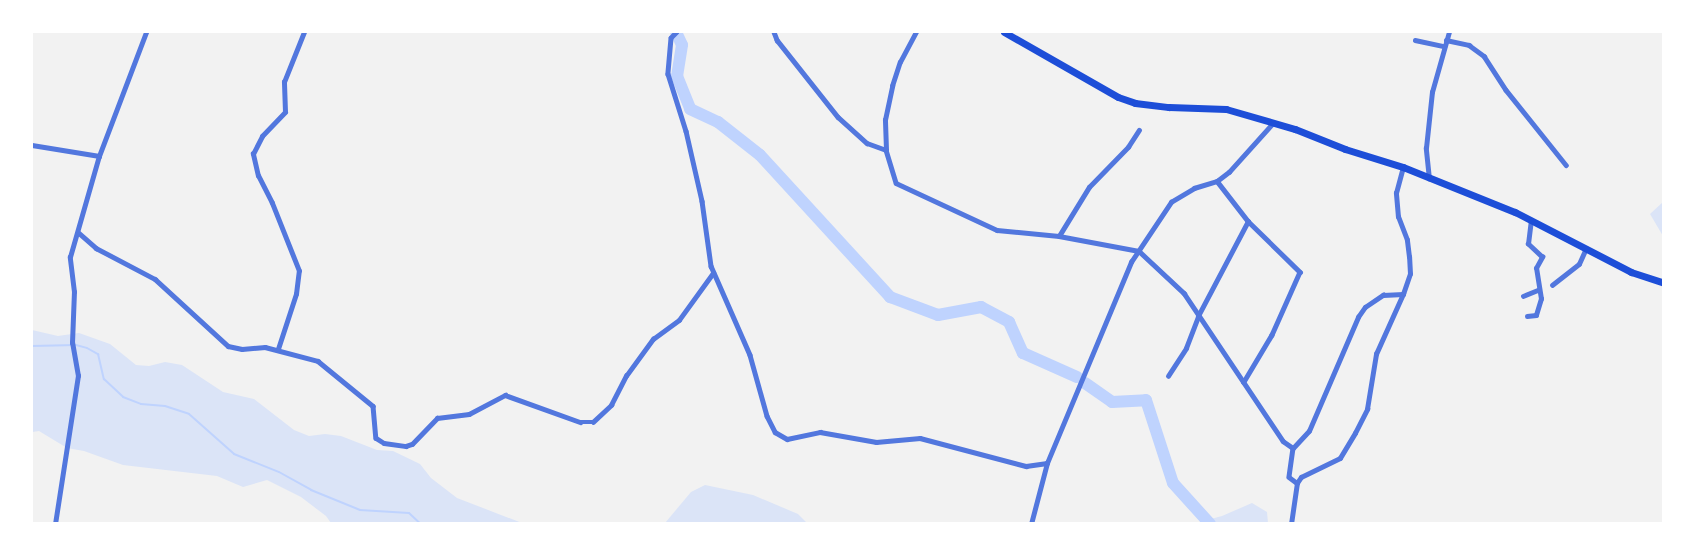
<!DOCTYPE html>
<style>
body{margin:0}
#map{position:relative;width:1695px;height:555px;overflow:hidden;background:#f2f2f2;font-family:Barlow,sans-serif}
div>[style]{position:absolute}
.green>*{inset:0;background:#dbe4f7}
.stream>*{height:2px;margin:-1px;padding:0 1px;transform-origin:1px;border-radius:1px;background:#bfd3fe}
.river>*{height:12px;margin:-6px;padding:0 6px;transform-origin:6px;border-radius:6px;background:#bfd3fe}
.minor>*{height:4.5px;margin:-2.25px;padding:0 2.25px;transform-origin:2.25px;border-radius:2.25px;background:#5277de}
.primary>*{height:7px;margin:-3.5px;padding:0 3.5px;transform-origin:3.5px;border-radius:3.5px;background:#1d4ed8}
span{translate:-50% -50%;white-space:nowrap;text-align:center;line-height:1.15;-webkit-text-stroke:6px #fff;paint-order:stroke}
.frame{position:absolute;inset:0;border:33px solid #fff;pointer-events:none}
</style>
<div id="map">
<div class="green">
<div style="clip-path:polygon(1663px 202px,1663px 236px,1650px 214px)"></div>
<div style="clip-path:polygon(32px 330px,58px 336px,79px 333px,110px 344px,136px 365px,149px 366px,165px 362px,182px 365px,223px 392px,254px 399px,294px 430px,309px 436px,325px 434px,341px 436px,377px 450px,393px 451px,420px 464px,431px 478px,457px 498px,522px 523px,331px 523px,326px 516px,301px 497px,267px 480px,243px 487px,217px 476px,123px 465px,84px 451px,67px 448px,39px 431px,32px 432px)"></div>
<div style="clip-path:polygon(705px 485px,753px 495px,798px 514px,807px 523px,665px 523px,691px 492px)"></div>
<div style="clip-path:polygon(1252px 503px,1267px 512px,1268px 523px,1196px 523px,1222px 516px)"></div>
</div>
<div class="stream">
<div style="left:32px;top:346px;width:44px;rotate:-1.3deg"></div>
<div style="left:76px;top:345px;width:11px;rotate:15deg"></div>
<div style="left:87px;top:348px;width:13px;rotate:29deg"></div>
<div style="left:98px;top:354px;width:26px;rotate:77deg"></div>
<div style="left:104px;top:379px;width:26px;rotate:43deg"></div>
<div style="left:123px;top:397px;width:19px;rotate:21deg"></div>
<div style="left:141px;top:404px;width:24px;rotate:5deg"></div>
<div style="left:165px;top:406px;width:25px;rotate:18deg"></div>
<div style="left:189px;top:414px;width:60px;rotate:41.6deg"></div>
<div style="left:234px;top:454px;width:48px;rotate:21.8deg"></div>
<div style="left:279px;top:472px;width:37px;rotate:29deg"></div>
<div style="left:311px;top:490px;width:53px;rotate:22.2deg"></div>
<div style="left:360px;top:510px;width:49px;rotate:3.5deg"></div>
<div style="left:409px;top:513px;width:16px;rotate:43deg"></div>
</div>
<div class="river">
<div style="left:676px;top:32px;width:14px;rotate:65deg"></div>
<div style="left:682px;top:45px;width:31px;rotate:99deg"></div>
<div style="left:677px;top:76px;width:35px;rotate:68deg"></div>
<div style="left:690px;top:109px;width:31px;rotate:25deg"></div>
<div style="left:718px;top:122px;width:53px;rotate:38.2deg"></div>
<div style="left:760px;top:155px;width:193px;rotate:47.5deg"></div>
<div style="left:890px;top:297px;width:51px;rotate:20.6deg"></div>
<div style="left:938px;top:315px;width:44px;rotate:-10.5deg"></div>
<div style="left:981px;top:307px;width:32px;rotate:28deg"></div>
<div style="left:1009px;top:322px;width:34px;rotate:66deg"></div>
<div style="left:1023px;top:353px;width:59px;rotate:24deg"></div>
<div style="left:1085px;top:383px;width:33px;rotate:35deg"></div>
<div style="left:1112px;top:402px;width:34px;rotate:-3deg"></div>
<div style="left:1146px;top:400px;width:87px;rotate:72deg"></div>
<div style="left:1173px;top:483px;width:55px;rotate:47.9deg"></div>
</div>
<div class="minor">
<div style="left:677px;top:32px;width:8px;rotate:135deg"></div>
<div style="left:671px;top:38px;width:36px;rotate:95deg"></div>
<div style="left:668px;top:74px;width:60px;rotate:72.5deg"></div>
<div style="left:686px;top:131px;width:72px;rotate:77.1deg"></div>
<div style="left:702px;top:201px;width:66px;rotate:82.1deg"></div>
<div style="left:711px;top:266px;width:97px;rotate:66.3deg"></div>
<div style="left:750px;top:355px;width:63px;rotate:74.4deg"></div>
<div style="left:767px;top:416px;width:18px;rotate:63deg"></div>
<div style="left:775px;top:432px;width:14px;rotate:30deg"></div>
<div style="left:787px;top:439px;width:34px;rotate:-12deg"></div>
<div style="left:820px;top:432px;width:57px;rotate:10.1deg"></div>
<div style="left:876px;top:442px;width:44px;rotate:-5.2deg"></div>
<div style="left:920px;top:438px;width:110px;rotate:14.8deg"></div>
<div style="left:1026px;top:466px;width:21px;rotate:-8deg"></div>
<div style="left:774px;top:32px;width:9px;rotate:69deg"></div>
<div style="left:777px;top:40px;width:98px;rotate:51.6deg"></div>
<div style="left:838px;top:117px;width:39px;rotate:42deg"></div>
<div style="left:867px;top:143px;width:20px;rotate:20deg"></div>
<div style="left:886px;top:150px;width:34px;rotate:73deg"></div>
<div style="left:896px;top:183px;width:111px;rotate:25deg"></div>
<div style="left:997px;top:230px;width:62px;rotate:5.5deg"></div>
<div style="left:1059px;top:236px;width:81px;rotate:10.6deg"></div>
<div style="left:1139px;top:251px;width:62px;rotate:43deg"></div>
<div style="left:1184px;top:293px;width:178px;rotate:56.2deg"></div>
<div style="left:1283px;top:441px;width:12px;rotate:35deg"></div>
<div style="left:1293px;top:448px;width:29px;rotate:98deg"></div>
<div style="left:1289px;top:477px;width:10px;rotate:37deg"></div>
<div style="left:1415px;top:40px;width:30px;rotate:12deg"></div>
<div style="left:1446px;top:40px;width:24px;rotate:12deg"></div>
<div style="left:1469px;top:45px;width:19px;rotate:36deg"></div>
<div style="left:1484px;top:56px;width:40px;rotate:57.1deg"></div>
<div style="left:1506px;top:90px;width:96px;rotate:51.3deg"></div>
<div style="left:32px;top:145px;width:68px;rotate:9.3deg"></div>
<div style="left:886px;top:150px;width:30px;rotate:-92deg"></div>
<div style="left:885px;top:120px;width:35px;rotate:-78deg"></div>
<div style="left:892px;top:86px;width:25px;rotate:-72deg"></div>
<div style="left:900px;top:62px;width:34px;rotate:-62deg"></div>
<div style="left:1429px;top:179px;width:31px;rotate:-96deg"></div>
<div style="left:1426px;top:148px;width:56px;rotate:-83.9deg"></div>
<div style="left:1432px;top:92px;width:62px;rotate:-74.2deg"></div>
<div style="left:1217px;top:181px;width:51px;rotate:52.2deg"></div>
<div style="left:1248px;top:221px;width:73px;rotate:44.4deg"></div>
<div style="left:1300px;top:272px;width:69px;rotate:114deg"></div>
<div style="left:1272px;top:335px;width:55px;rotate:120.8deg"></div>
<div style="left:79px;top:233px;width:23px;rotate:41deg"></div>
<div style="left:96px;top:248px;width:67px;rotate:27.7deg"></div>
<div style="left:155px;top:279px;width:99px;rotate:42.5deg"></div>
<div style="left:228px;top:346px;width:14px;rotate:12deg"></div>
<div style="left:242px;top:349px;width:23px;rotate:-5deg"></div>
<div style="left:265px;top:347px;width:55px;rotate:14.8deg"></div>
<div style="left:318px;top:361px;width:71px;rotate:39.3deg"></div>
<div style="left:373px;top:406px;width:32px;rotate:85deg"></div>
<div style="left:376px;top:438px;width:9px;rotate:32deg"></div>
<div style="left:384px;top:443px;width:22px;rotate:8deg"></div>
<div style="left:406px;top:446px;width:6px;rotate:-18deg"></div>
<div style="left:412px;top:444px;width:36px;rotate:-46deg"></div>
<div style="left:437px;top:418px;width:32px;rotate:-7deg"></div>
<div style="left:469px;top:414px;width:41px;rotate:-27.8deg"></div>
<div style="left:505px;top:395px;width:80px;rotate:19.8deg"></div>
<div style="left:580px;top:422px;width:13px"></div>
<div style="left:593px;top:422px;width:25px;rotate:-43deg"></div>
<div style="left:611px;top:405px;width:33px;rotate:-63deg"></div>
<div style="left:626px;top:376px;width:46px;rotate:-53.9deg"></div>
<div style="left:653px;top:339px;width:32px;rotate:-36deg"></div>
<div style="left:679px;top:320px;width:58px;rotate:-54.1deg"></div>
<div style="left:1059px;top:236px;width:57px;rotate:-58.5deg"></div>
<div style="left:1089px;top:187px;width:56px;rotate:-45.7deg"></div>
<div style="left:1128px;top:147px;width:20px;rotate:-57deg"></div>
<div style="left:1552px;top:285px;width:34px;rotate:-38deg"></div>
<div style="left:1579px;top:264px;width:17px;rotate:-66deg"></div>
<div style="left:1523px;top:296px;width:16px;rotate:-22deg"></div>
<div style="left:1527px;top:316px;width:9px;rotate:-6deg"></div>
<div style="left:1536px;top:315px;width:17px;rotate:-73deg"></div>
<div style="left:1541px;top:299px;width:31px;rotate:-99deg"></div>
<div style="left:1536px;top:268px;width:13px;rotate:-61deg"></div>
<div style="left:1542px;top:257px;width:19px;rotate:-137deg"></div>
<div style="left:1528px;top:244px;width:24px;rotate:-83deg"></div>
<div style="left:278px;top:349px;width:58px;rotate:-71.9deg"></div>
<div style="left:296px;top:294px;width:23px;rotate:-83deg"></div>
<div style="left:299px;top:271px;width:73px;rotate:-111.7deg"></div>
<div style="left:272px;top:203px;width:30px;rotate:-117deg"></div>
<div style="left:258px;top:176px;width:23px;rotate:-103deg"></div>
<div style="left:253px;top:154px;width:20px;rotate:-63deg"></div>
<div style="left:262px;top:136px;width:33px;rotate:-46deg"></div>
<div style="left:285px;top:112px;width:30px;rotate:-92deg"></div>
<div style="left:284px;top:82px;width:54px;rotate:-68.2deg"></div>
<div style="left:1168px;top:376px;width:33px;rotate:-57deg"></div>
<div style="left:1186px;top:348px;width:34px;rotate:-69deg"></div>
<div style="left:1198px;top:316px;width:107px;rotate:-62.2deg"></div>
<div style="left:1293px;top:448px;width:23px;rotate:-47deg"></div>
<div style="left:1309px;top:431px;width:124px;rotate:-66.7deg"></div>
<div style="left:1358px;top:317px;width:12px;rotate:-55deg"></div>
<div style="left:1365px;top:307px;width:22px;rotate:-34deg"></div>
<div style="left:1383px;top:295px;width:20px;rotate:-3deg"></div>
<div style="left:55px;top:524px;width:150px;rotate:-81.2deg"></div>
<div style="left:78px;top:376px;width:34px;rotate:-100deg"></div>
<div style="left:72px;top:343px;width:51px;rotate:-87.8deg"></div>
<div style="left:74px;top:292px;width:35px;rotate:-97deg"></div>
<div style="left:70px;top:257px;width:105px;rotate:-74deg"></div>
<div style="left:99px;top:156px;width:133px;rotate:-69.2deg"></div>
<div style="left:1031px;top:524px;width:63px;rotate:-75.3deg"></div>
<div style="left:1047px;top:463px;width:218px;rotate:-67.3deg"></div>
<div style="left:1131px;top:262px;width:72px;rotate:-56.3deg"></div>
<div style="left:1171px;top:202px;width:27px;rotate:-31deg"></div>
<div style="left:1194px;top:188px;width:24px;rotate:-17deg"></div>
<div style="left:1217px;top:181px;width:15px;rotate:-37deg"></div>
<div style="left:1229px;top:172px;width:66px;rotate:-48.1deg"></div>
<div style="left:1291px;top:524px;width:41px;rotate:-81.7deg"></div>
<div style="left:1297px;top:483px;width:7px;rotate:-56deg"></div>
<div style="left:1301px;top:477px;width:43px;rotate:-26deg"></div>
<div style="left:1340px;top:458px;width:29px;rotate:-59deg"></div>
<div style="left:1355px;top:433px;width:27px;rotate:-63deg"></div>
<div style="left:1367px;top:409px;width:56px;rotate:-80.7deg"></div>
<div style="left:1376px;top:354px;width:66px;rotate:-65.8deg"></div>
<div style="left:1403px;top:294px;width:21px;rotate:-71deg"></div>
<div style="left:1410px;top:274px;width:17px;rotate:-93deg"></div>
<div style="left:1409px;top:257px;width:17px;rotate:-97deg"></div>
<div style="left:1407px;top:240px;width:25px;rotate:-111deg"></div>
<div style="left:1398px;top:217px;width:24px;rotate:-95deg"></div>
<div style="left:1396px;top:193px;width:27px;rotate:-75deg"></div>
</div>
<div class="primary">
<div style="left:1004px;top:32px;width:131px;rotate:29.7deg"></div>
<div style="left:1118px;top:97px;width:18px;rotate:19deg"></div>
<div style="left:1135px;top:103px;width:34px;rotate:7deg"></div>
<div style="left:1169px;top:107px;width:57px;rotate:2deg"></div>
<div style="left:1226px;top:109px;width:72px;rotate:16.2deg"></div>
<div style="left:1295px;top:129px;width:54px;rotate:21.8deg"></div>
<div style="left:1345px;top:149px;width:61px;rotate:17.2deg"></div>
<div style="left:1403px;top:167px;width:121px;rotate:21.9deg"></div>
<div style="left:1515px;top:212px;width:131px;rotate:27.3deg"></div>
<div style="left:1631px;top:272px;width:35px;rotate:18deg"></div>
</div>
<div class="frame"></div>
</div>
